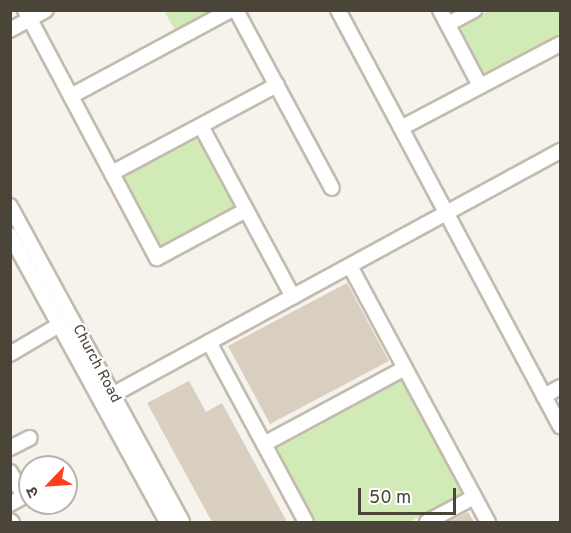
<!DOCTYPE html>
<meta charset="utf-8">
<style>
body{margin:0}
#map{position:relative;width:571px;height:533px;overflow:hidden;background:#f6f3ec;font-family:Overpass,"Noto Sans Devanagari",sans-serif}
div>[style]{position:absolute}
.green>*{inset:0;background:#d2eab5}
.building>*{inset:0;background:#d8cfc1}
.roads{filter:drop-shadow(2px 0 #c2bbae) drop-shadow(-2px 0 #c2bbae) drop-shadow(0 2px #c2bbae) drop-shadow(0 -2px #c2bbae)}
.minor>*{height:14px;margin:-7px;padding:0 7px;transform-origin:7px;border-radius:7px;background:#fff}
span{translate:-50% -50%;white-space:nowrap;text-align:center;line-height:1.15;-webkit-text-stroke:4.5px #fff;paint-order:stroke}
.street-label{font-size:15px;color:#4b4439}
.frame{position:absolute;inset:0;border:12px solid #4b4439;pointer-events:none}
.north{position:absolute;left:18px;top:455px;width:60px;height:60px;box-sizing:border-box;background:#fff;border:2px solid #b7b4b0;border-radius:50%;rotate:245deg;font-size:16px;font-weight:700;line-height:24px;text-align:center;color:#4b4439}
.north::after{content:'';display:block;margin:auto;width:21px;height:27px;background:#fc3f1d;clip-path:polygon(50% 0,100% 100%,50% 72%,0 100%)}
.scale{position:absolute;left:358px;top:488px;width:98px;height:27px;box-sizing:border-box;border:3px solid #4b4439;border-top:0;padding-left:8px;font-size:18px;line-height:21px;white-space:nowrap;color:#4b4439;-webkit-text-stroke:4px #fff;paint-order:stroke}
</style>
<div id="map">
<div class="green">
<div style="clip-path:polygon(164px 11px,212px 11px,175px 30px)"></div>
<div style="clip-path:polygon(489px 11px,560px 10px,560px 35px,482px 76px,457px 27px)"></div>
<div style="clip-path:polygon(197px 136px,235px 207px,159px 248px,121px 177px)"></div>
<div style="clip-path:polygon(402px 379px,463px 494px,409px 522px,315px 522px,275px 446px)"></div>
</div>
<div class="building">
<div style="clip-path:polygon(347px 283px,389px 361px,270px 424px,228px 346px)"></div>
<div style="clip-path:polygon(189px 381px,206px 412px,222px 403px,287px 522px,212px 522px,147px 403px)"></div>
<div style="clip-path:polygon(468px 512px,474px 522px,448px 522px)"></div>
</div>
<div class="roads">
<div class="minor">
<div style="left:25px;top:10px;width:281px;rotate:62deg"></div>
<div style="left:157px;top:258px;width:101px;rotate:-28.3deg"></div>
<div style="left:236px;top:10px;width:202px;rotate:61.7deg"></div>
<div style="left:338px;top:10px;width:472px;rotate:61.9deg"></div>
<div style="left:440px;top:10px;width:86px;rotate:62.2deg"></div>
<div style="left:448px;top:24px;width:30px;rotate:-28deg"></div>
<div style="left:10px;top:30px;width:41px;rotate:-29.1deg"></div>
<div style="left:71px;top:96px;width:182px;rotate:-28.3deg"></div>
<div style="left:201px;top:126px;width:194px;rotate:61.7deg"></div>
<div style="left:401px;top:128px;width:180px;rotate:-27.8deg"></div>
<div style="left:112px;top:173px;width:187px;rotate:-28.1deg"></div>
<div style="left:10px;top:206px;width:360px;rotate:61.4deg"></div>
<div style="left:10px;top:235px;width:327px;rotate:61.3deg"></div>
<div style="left:350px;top:266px;width:291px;rotate:61.7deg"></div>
<div style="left:209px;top:342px;width:204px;rotate:61.7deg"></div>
<div style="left:10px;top:354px;width:57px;rotate:-30.6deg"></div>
<div style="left:544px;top:396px;width:18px;rotate:-29deg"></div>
<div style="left:101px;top:401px;width:523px;rotate:-28.58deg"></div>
<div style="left:264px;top:444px;width:160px;rotate:-28.3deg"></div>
<div style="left:10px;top:448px;width:22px;rotate:-27deg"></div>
<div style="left:10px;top:472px;width:28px;rotate:60deg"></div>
<div style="left:10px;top:504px;width:23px;rotate:-29deg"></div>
<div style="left:10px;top:521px;width:2px;rotate:27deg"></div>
<div style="left:427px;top:522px;width:53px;rotate:-28deg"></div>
</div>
</div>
<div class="street-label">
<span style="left:96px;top:364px;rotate:62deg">Church Road</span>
</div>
<div class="frame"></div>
<div class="north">उ</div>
<div class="scale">50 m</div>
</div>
